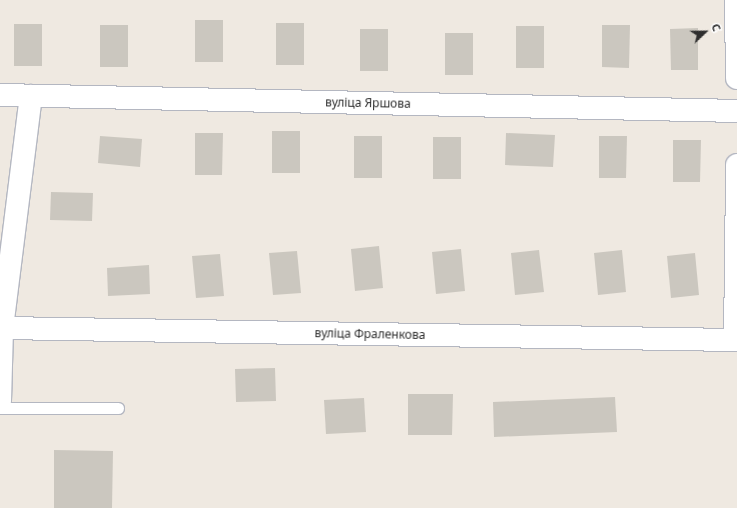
<!DOCTYPE html>
<meta charset="utf-8">
<style>
body{margin:0}
#map{position:relative;width:737px;height:508px;overflow:hidden;background:#efe9e1;font-family:"Noto Sans",sans-serif}
div>[style]{position:absolute}
.building>*{inset:0;background:#cbc7bf}
.roads{filter:drop-shadow(1px 0 #b4b7c1) drop-shadow(-1px 0 #b4b7c1) drop-shadow(0 1px #b4b7c1) drop-shadow(0 -1px #b4b7c1)}
.service>*{height:11px;margin:-5.5px;padding:0 5.5px;transform-origin:5.5px;border-radius:5.5px;background:#fff}
.minor>*{height:22px;margin:-11px;padding:0 11px;transform-origin:11px;border-radius:11px;background:#fff}
span{translate:-50% -50%;white-space:nowrap;text-align:center;line-height:1.15;-webkit-text-stroke:4px #fff;paint-order:stroke}
.street-label{font-size:12px;color:#2e2e2e}
.north{position:absolute;left:685px;top:12px;width:40px;height:40px;-webkit-text-stroke:3px #fff;paint-order:stroke;rotate:68deg;font-size:11px;font-weight:700;line-height:16px;text-align:center;color:#2e2e2e}
.north::after{content:'';display:block;margin:auto;width:14px;height:18px;background:#2e2e2e;clip-path:polygon(50% 0,100% 100%,50% 72%,0 100%)}
</style>
<div id="map">
<div class="building">
<div style="clip-path:polygon(195px 20px,223px 20px,223px 62px,195px 62px)"></div>
<div style="clip-path:polygon(276px 23px,304px 23px,304px 65px,276px 65px)"></div>
<div style="clip-path:polygon(14px 24px,42px 24px,42px 66px,14px 66px)"></div>
<div style="clip-path:polygon(100px 25px,128px 25px,128px 67px,100px 67px)"></div>
<div style="clip-path:polygon(602px 25px,630px 25px,629px 68px,602px 67px)"></div>
<div style="clip-path:polygon(516px 26px,544px 26px,544px 68px,516px 68px)"></div>
<div style="clip-path:polygon(698px 28px,698px 70px,671px 70px,670px 29px)"></div>
<div style="clip-path:polygon(360px 29px,388px 29px,388px 71px,360px 71px)"></div>
<div style="clip-path:polygon(445px 33px,473px 33px,473px 75px,445px 75px)"></div>
<div style="clip-path:polygon(272px 131px,300px 131px,300px 173px,272px 173px)"></div>
<div style="clip-path:polygon(195px 133px,223px 133px,222px 175px,195px 175px)"></div>
<div style="clip-path:polygon(506px 133px,555px 135px,553px 167px,505px 165px)"></div>
<div style="clip-path:polygon(100px 136px,142px 139px,140px 167px,98px 163px)"></div>
<div style="clip-path:polygon(354px 136px,382px 136px,382px 178px,354px 178px)"></div>
<div style="clip-path:polygon(599px 136px,627px 136px,626px 178px,599px 178px)"></div>
<div style="clip-path:polygon(433px 137px,461px 137px,461px 179px,433px 179px)"></div>
<div style="clip-path:polygon(673px 140px,701px 140px,700px 182px,673px 182px)"></div>
<div style="clip-path:polygon(51px 192px,93px 193px,92px 221px,50px 220px)"></div>
<div style="clip-path:polygon(379px 246px,383px 288px,355px 291px,351px 249px)"></div>
<div style="clip-path:polygon(461px 249px,465px 291px,436px 294px,432px 252px)"></div>
<div style="clip-path:polygon(539px 250px,544px 292px,515px 295px,511px 253px)"></div>
<div style="clip-path:polygon(622px 250px,626px 292px,598px 295px,594px 253px)"></div>
<div style="clip-path:polygon(297px 251px,301px 293px,273px 295px,269px 253px)"></div>
<div style="clip-path:polygon(695px 253px,699px 295px,671px 298px,667px 256px)"></div>
<div style="clip-path:polygon(220px 254px,224px 296px,196px 298px,192px 256px)"></div>
<div style="clip-path:polygon(149px 265px,150px 294px,108px 296px,107px 268px)"></div>
<div style="clip-path:polygon(275px 368px,276px 401px,236px 402px,235px 369px)"></div>
<div style="clip-path:polygon(408px 394px,453px 394px,452px 435px,408px 435px)"></div>
<div style="clip-path:polygon(615px 397px,617px 432px,494px 437px,493px 402px)"></div>
<div style="clip-path:polygon(364px 398px,366px 432px,326px 434px,324px 400px)"></div>
<div style="clip-path:polygon(54px 450px,113px 451px,112px 508px,54px 508px)"></div>
</div>
<div class="roads">
<div class="service">
<div style="left:0;top:408px;width:118px"></div>
</div>
<div class="minor">
<div style="left:736px;top:0;width:78px;rotate:89.3deg"></div>
<div style="left:0;top:95px;width:737px;rotate:1.24deg"></div>
<div style="left:2px;top:328px;width:735px;rotate:0.94deg"></div>
<div style="left:735px;top:340px;width:175px;rotate:-89.3deg"></div>
<div style="left:0;top:401px;width:73px;rotate:-88.4deg"></div>
<div style="left:2px;top:328px;width:234px;rotate:-82.9deg"></div>
</div>
</div>
<div class="street-label">
<span style="left:368px;top:103px;rotate:1deg">вуліца Яршова</span>
<span style="left:370px;top:334px;rotate:1deg">вуліца Фраленкова</span>
</div>
<div class="north">С</div>
</div>
